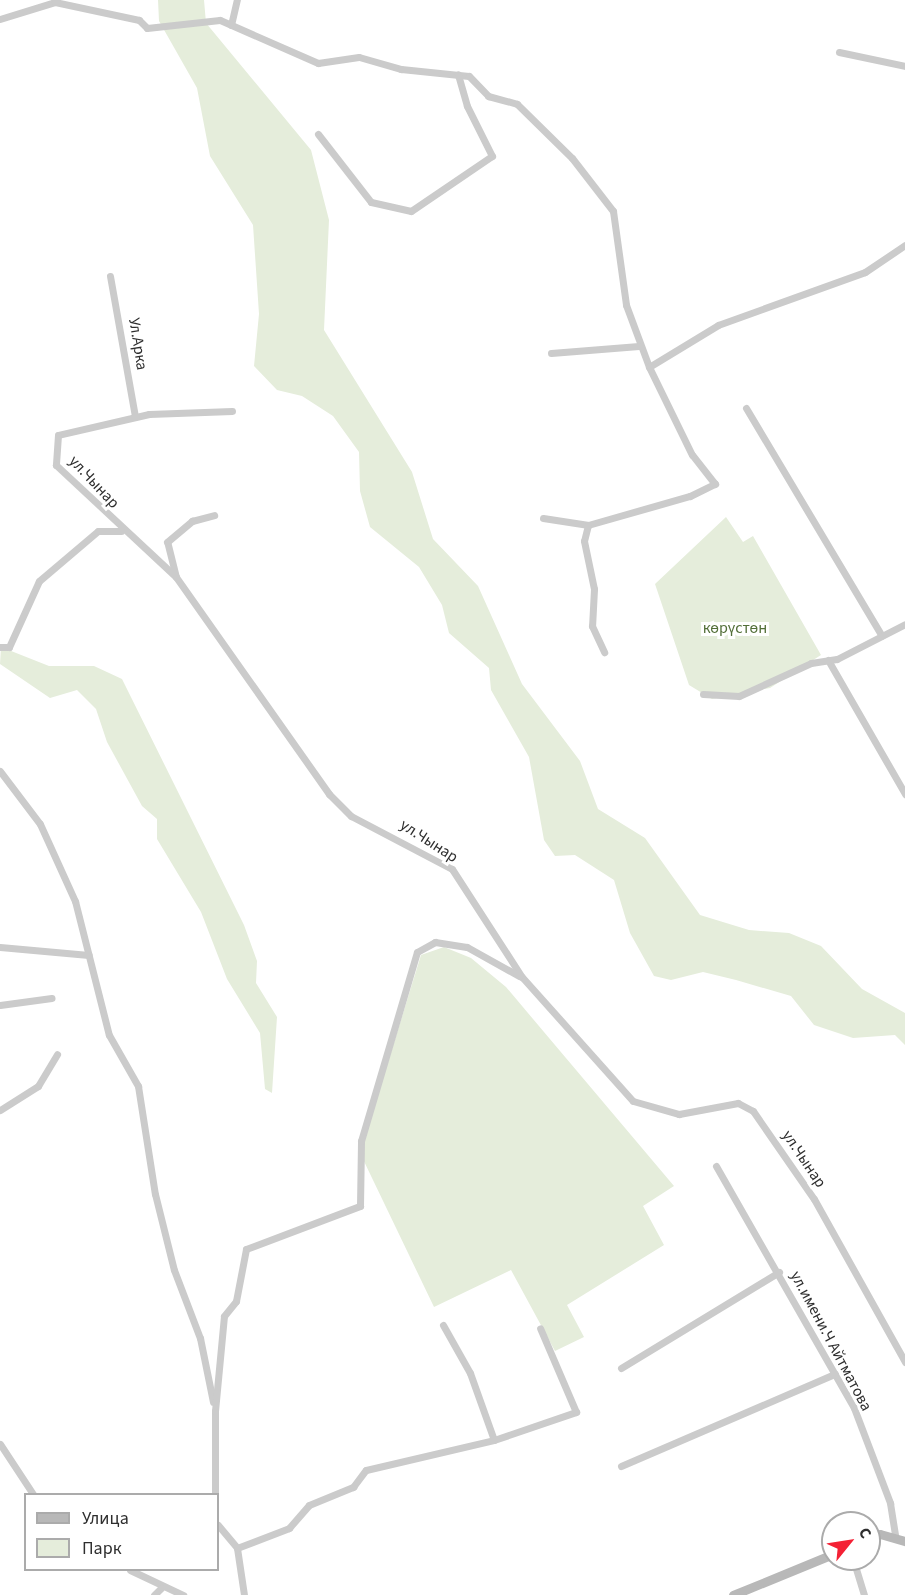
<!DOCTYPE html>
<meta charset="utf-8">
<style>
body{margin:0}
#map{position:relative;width:905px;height:1595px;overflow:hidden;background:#fff;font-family:"Source Sans 3",sans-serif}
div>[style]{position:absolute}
.green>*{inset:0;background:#e5eddb}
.street>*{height:7px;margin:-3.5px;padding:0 3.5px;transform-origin:3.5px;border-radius:3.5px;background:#cbcbcb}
.secondary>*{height:9px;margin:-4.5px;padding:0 4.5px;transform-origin:4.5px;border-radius:4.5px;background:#b8b8b8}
span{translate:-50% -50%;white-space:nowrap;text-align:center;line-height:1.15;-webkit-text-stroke:6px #fff;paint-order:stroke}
.street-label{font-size:16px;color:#2e2e2e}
.park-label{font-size:16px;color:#526e38}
.legend{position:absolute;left:24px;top:1493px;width:195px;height:78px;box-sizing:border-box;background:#fff;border:2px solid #ababab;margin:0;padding:8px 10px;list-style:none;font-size:18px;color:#2e2e2e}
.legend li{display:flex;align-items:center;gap:12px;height:30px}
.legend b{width:30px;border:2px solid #ababab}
.north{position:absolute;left:821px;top:1511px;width:60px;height:60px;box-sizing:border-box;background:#fff;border:2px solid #ababab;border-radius:50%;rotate:60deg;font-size:16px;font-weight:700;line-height:24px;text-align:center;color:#2e2e2e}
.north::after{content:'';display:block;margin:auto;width:21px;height:27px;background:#f42135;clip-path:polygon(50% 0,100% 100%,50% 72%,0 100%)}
</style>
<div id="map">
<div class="green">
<div style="clip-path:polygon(158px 0,204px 0,206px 23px,311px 150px,329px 220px,324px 330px,412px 472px,433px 539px,478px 586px,522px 684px,580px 761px,598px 809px,645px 838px,700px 915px,749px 930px,789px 933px,821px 946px,862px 989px,905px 1013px,905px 1045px,895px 1035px,853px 1038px,814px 1025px,791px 996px,736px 980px,703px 972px,671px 980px,654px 976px,630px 933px,614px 880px,575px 855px,555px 856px,544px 840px,529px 757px,491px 690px,489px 668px,449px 633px,442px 605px,419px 567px,370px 527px,360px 491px,359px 452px,333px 416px,302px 396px,277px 390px,254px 366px,259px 314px,253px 225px,210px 156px,197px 88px,159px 21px)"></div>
<div style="clip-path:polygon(726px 517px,743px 542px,753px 536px,821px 655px,770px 688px,712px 699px,689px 685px,655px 584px)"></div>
<div style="clip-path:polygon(1px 647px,49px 666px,94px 666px,122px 679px,244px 925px,257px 961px,256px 983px,277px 1017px,272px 1093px,265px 1089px,260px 1033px,227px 979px,201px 912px,157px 839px,157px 819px,142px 806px,107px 742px,96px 709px,77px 690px,50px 698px,0 664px)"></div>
<div style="clip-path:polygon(444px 947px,471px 958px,506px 987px,674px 1186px,643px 1206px,664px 1245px,567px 1305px,584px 1337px,555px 1351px,511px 1270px,434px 1307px,360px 1153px,421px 955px)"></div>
</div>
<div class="street">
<div style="left:0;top:19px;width:58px;rotate:-17.2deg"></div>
<div style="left:55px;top:2px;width:86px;rotate:12.1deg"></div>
<div style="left:139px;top:20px;width:11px;rotate:45deg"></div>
<div style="left:147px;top:28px;width:73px;rotate:-6.3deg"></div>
<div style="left:220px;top:20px;width:107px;rotate:23.7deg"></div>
<div style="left:318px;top:63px;width:41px;rotate:-8.3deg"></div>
<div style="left:359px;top:57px;width:44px;rotate:15.9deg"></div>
<div style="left:401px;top:69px;width:68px;rotate:5.9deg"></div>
<div style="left:469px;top:76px;width:28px;rotate:46deg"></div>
<div style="left:488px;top:96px;width:30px;rotate:15deg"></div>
<div style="left:517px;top:104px;width:77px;rotate:44.5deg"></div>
<div style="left:572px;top:158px;width:67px;rotate:52.3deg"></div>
<div style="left:613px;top:211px;width:95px;rotate:82.1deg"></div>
<div style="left:626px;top:305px;width:66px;rotate:69.6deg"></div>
<div style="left:649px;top:367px;width:81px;rotate:-31.3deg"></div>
<div style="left:718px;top:325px;width:156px;rotate:-19.8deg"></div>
<div style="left:865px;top:272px;width:48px;rotate:-34deg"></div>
<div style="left:231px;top:25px;width:26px;rotate:-77deg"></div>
<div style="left:839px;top:52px;width:67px;rotate:12deg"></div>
<div style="left:318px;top:134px;width:86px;rotate:52.1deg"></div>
<div style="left:371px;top:202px;width:41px;rotate:12.7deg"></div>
<div style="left:411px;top:211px;width:98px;rotate:-34.2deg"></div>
<div style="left:492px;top:156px;width:56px;rotate:-116.6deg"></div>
<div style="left:467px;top:106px;width:33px;rotate:-106deg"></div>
<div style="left:110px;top:276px;width:143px;rotate:79.9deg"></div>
<div style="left:551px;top:353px;width:88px;rotate:-4.5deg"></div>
<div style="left:746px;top:408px;width:265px;rotate:59.2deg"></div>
<div style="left:232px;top:411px;width:83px;rotate:177.9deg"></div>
<div style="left:149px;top:414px;width:93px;rotate:167deg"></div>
<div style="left:58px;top:435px;width:30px;rotate:94deg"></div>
<div style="left:56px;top:465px;width:164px;rotate:43deg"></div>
<div style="left:176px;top:577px;width:266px;rotate:54.8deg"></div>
<div style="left:329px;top:794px;width:31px;rotate:45deg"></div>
<div style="left:351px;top:816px;width:114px;rotate:27.7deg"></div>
<div style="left:452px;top:869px;width:129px;rotate:57.1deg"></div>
<div style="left:522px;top:977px;width:166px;rotate:48.2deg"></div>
<div style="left:633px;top:1101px;width:48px;rotate:15.8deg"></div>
<div style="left:679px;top:1114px;width:60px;rotate:-10.6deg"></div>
<div style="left:738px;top:1103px;width:17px;rotate:28deg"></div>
<div style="left:753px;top:1111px;width:107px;rotate:55.3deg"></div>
<div style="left:814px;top:1199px;width:187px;rotate:60.8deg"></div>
<div style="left:543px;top:518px;width:46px;rotate:8.8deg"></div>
<div style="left:588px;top:525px;width:106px;rotate:-15.9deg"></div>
<div style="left:690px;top:496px;width:28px;rotate:-26deg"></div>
<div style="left:715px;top:484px;width:37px;rotate:-128deg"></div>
<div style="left:692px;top:455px;width:98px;rotate:-116deg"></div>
<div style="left:588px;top:525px;width:16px;rotate:104deg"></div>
<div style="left:584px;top:541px;width:49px;rotate:78.2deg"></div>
<div style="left:594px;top:589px;width:37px;rotate:93deg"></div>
<div style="left:592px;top:626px;width:29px;rotate:65deg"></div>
<div style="left:176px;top:577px;width:36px;rotate:-104deg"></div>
<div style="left:167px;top:542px;width:33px;rotate:-40deg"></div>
<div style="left:192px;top:521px;width:23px;rotate:-15deg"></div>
<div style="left:0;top:647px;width:9px"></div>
<div style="left:9px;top:647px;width:72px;rotate:-65.6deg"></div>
<div style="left:39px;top:581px;width:77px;rotate:-40.3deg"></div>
<div style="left:98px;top:531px;width:23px"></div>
<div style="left:828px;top:660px;width:155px;rotate:60.1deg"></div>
<div style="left:703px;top:694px;width:36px;rotate:3deg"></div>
<div style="left:739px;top:696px;width:79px;rotate:-24.6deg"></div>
<div style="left:811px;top:663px;width:26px;rotate:-9deg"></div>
<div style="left:837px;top:659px;width:76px;rotate:-27.2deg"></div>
<div style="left:0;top:771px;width:66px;rotate:53deg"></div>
<div style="left:40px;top:824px;width:85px;rotate:65.6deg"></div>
<div style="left:75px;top:901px;width:138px;rotate:75.8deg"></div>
<div style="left:109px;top:1035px;width:59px;rotate:60.4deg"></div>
<div style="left:138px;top:1086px;width:109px;rotate:81.1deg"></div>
<div style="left:155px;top:1194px;width:78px;rotate:76deg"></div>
<div style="left:174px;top:1270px;width:73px;rotate:69.1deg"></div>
<div style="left:200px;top:1338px;width:65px;rotate:78.5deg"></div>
<div style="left:0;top:947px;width:89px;rotate:5.1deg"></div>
<div style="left:0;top:1005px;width:52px;rotate:-7.7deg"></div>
<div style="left:0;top:1110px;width:45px;rotate:-32.3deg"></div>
<div style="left:38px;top:1086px;width:37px;rotate:-59deg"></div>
<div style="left:716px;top:1166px;width:279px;rotate:60.3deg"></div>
<div style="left:854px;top:1408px;width:102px;rotate:69.2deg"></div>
<div style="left:890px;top:1503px;width:36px;rotate:81deg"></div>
<div style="left:443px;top:1325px;width:55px;rotate:60.6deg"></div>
<div style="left:470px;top:1373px;width:71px;rotate:70.3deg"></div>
<div style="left:494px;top:1440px;width:87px;rotate:-18.9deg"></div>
<div style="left:576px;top:1412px;width:91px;rotate:-113.2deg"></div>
<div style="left:621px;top:1368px;width:185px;rotate:-31.3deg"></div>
<div style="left:0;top:1444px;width:60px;rotate:56.6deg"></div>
<div style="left:621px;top:1466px;width:233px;rotate:-23.3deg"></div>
<div style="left:215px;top:1494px;width:83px;rotate:-90deg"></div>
<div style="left:215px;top:1411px;width:95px;rotate:-84.6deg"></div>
<div style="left:224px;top:1316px;width:19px;rotate:-51deg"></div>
<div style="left:236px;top:1301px;width:53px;rotate:-79.1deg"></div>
<div style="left:246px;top:1249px;width:122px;rotate:-20.7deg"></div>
<div style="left:360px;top:1206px;width:65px;rotate:-89.1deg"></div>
<div style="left:361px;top:1141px;width:197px;rotate:-73.5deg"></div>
<div style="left:417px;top:952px;width:21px;rotate:-29deg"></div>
<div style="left:435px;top:942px;width:32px;rotate:9deg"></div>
<div style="left:467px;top:947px;width:60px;rotate:29.1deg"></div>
<div style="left:218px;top:1525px;width:30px;rotate:50deg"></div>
<div style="left:237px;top:1548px;width:48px;rotate:81.5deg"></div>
<div style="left:237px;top:1548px;width:56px;rotate:-21deg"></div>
<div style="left:289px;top:1528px;width:30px;rotate:-49deg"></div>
<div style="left:309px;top:1505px;width:48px;rotate:-22.2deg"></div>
<div style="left:353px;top:1487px;width:21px;rotate:-53deg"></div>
<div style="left:366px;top:1470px;width:131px;rotate:-13.2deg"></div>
<div style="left:853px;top:1559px;width:38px;rotate:73deg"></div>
<div style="left:130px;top:1570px;width:59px;rotate:25.3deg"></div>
<div style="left:154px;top:1595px;width:10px;rotate:-45deg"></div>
</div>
<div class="secondary">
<div style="left:869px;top:1539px;width:12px;rotate:-24deg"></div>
<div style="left:880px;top:1534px;width:26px;rotate:16deg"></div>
<div style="left:733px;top:1595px;width:108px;rotate:-22.3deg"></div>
</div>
<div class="street-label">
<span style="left:138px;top:344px;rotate:81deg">Ул.Арка</span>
<span style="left:94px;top:482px;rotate:47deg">ул.Чынар</span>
<span style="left:429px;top:841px;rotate:33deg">ул.Чынар</span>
<span style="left:804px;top:1159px;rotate:56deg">ул.Чынар</span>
<span style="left:831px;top:1341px;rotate:62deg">ул.имени.Ч Айтматова</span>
</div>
<div class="park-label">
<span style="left:735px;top:628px">көрүстөн</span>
</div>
<ul class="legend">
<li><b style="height:8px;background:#b8b8b8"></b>Улица</li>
<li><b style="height:16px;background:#e5eddb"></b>Парк</li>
</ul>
<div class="north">С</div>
</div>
